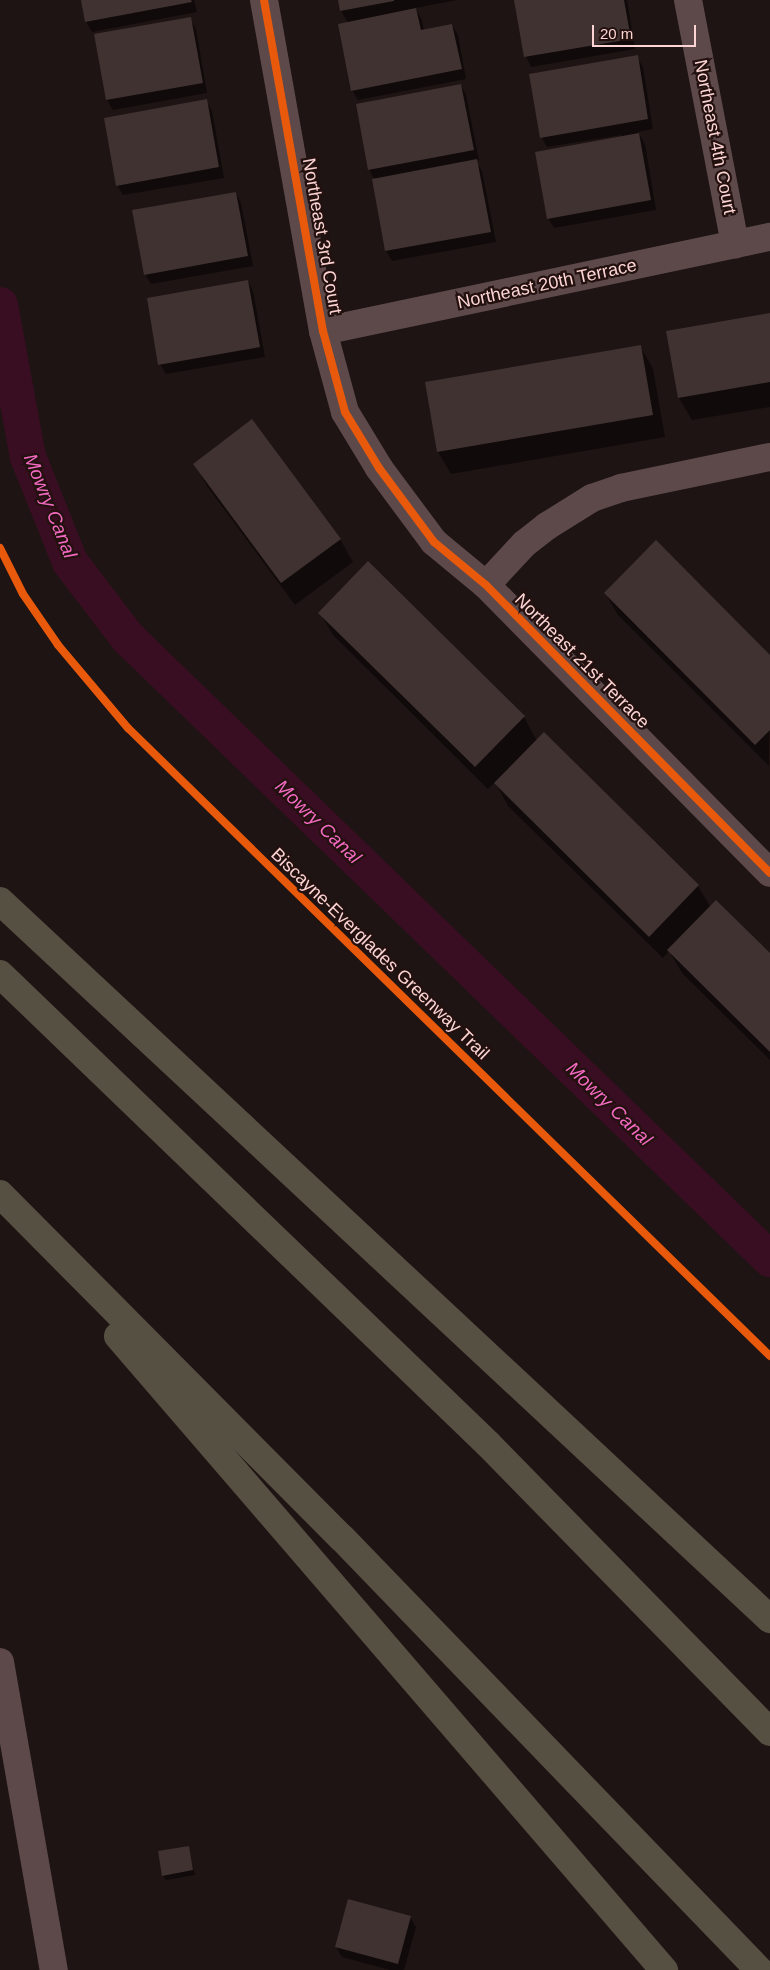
<!DOCTYPE html>
<style>
body{margin:0}
#map{position:relative;width:770px;height:1970px;overflow:hidden;background:#1e1413;font-family:Helvetica,sans-serif}
div>[style]{position:absolute}
.shadow>*{inset:0;background:#0007}
.canal>*{height:36px;margin:-18px;padding:0 18px;transform-origin:18px;border-radius:18px;background:#3a0e22}
.building>*{inset:0;background:#403231}
.street>*{height:28px;margin:-14px;padding:0 14px;transform-origin:14px;border-radius:14px;background:#5e494a}
.highway>*{height:28px;margin:-14px;padding:0 14px;transform-origin:14px;border-radius:14px;background:#565043}
.cycleway>*{height:8px;margin:-4px;padding:0 4px;transform-origin:4px;border-radius:4px;background:#e8590c}
span{translate:-50% -50%;white-space:nowrap;text-align:center;line-height:1.15;-webkit-text-stroke:4.5px #22110f;paint-order:stroke}
.street-label{font-size:18px;color:#fcd4d3}
.water-label{font-size:19px;color:#f469c1;font-style:italic}
.scale{position:absolute;left:592px;top:25px;width:104px;height:22px;box-sizing:border-box;border:2px solid #fcd4d3;border-top:0;padding-left:6px;font-size:15px;line-height:18px;white-space:nowrap;color:#fcd4d3;-webkit-text-stroke:4px #22110f;paint-order:stroke}
</style>
<div id="map">
<div class="shadow">
<div style="clip-path:polygon(82px 0,194px 0,197px 12px,92px 32px,86px 22px)"></div>
<div style="clip-path:polygon(339px 0,457px 0,415px 8px,422px 20px,424px 31px,452px 25px,458px 35px,466px 79px,358px 100px,352px 90px,348px 23px,341px 11px)"></div>
<div style="clip-path:polygon(516px 0,627px 0,635px 49px,531px 67px,526px 57px)"></div>
<div style="clip-path:polygon(190px 19px,196px 29px,207px 93px,113px 110px,107px 100px,96px 35px)"></div>
<div style="clip-path:polygon(637px 57px,643px 67px,653px 129px,638px 132px,645px 144px,656px 210px,554px 228px,548px 218px,622px 137px,622px 135px,547px 147px,541px 137px)"></div>
<div style="clip-path:polygon(461px 85px,466px 95px,479px 160px,476px 161px,482px 171px,496px 242px,392px 261px,386px 251px,373px 180px,375px 180px,369px 170px,357px 105px)"></div>
<div style="clip-path:polygon(206px 101px,212px 111px,224px 178px,123px 195px,117px 185px)"></div>
<div style="clip-path:polygon(236px 193px,241px 203px,253px 266px,151px 284px,145px 274px)"></div>
<div style="clip-path:polygon(248px 281px,253px 291px,265px 357px,166px 374px,160px 364px)"></div>
<div style="clip-path:polygon(770px 315px,770px 407px,692px 420px,679px 398px,668px 332px)"></div>
<div style="clip-path:polygon(640px 346px,653px 369px,665px 437px,451px 474px,438px 452px)"></div>
<div style="clip-path:polygon(195px 464px,340px 539px,353px 562px,295px 605px,207px 486px)"></div>
<div style="clip-path:polygon(605px 593px,770px 656px,769px 766px,618px 615px)"></div>
<div style="clip-path:polygon(320px 613px,524px 717px,537px 741px,544px 734px,698px 886px,711px 908px,770px 955px,770px 1060px,682px 973px,669px 951px,663px 958px,508px 806px,495px 782px,488px 789px,333px 635px)"></div>
<div style="clip-path:polygon(188px 1847px,195px 1875px,166px 1880px,163px 1876px)"></div>
<div style="clip-path:polygon(410px 1917px,416px 1927px,404px 1970px,390px 1970px,342px 1957px,336px 1947px)"></div>
</div>
<div class="canal">
<div style="left:0;top:305px;width:155px;rotate:79.6deg"></div>
<div style="left:28px;top:457px;width:113px;rotate:68.2deg"></div>
<div style="left:70px;top:562px;width:96px;rotate:52.7deg"></div>
<div style="left:128px;top:638px;width:893px;rotate:44.05deg"></div>
</div>
<div class="building">
<div style="clip-path:polygon(81px 0,191px 0,192px 2px,85px 22px)"></div>
<div style="clip-path:polygon(338px 0,394px 0,394px 1px,340px 11px)"></div>
<div style="clip-path:polygon(514px 0,624px 0,631px 39px,524px 57px)"></div>
<div style="clip-path:polygon(416px 8px,421px 30px,452px 24px,462px 69px,351px 91px,338px 24px)"></div>
<div style="clip-path:polygon(191px 17px,203px 83px,106px 100px,94px 34px)"></div>
<div style="clip-path:polygon(638px 55px,648px 119px,540px 138px,529px 74px)"></div>
<div style="clip-path:polygon(461px 84px,474px 150px,368px 170px,356px 104px)"></div>
<div style="clip-path:polygon(207px 99px,219px 167px,116px 186px,104px 118px)"></div>
<div style="clip-path:polygon(639px 133px,651px 200px,547px 219px,535px 152px)"></div>
<div style="clip-path:polygon(477px 159px,491px 232px,385px 251px,372px 179px)"></div>
<div style="clip-path:polygon(236px 192px,248px 256px,144px 275px,132px 210px)"></div>
<div style="clip-path:polygon(248px 280px,260px 347px,158px 365px,147px 298px)"></div>
<div style="clip-path:polygon(770px 313px,770px 382px,678px 398px,666px 331px)"></div>
<div style="clip-path:polygon(641px 345px,653px 415px,437px 452px,425px 382px)"></div>
<div style="clip-path:polygon(252px 419px,341px 539px,281px 583px,193px 464px)"></div>
<div style="clip-path:polygon(656px 540px,770px 655px,770px 730px,755px 745px,604px 593px)"></div>
<div style="clip-path:polygon(368px 561px,525px 716px,475px 767px,318px 613px)"></div>
<div style="clip-path:polygon(544px 732px,699px 885px,649px 937px,494px 783px)"></div>
<div style="clip-path:polygon(716px 900px,770px 953px,770px 1052px,667px 950px)"></div>
<div style="clip-path:polygon(189px 1846px,193px 1870px,162px 1876px,158px 1851px)"></div>
<div style="clip-path:polygon(348px 1899px,411px 1916px,398px 1964px,335px 1947px)"></div>
</div>
<div class="street">
<div style="left:264px;top:0;width:336px;rotate:79.9deg"></div>
<div style="left:323px;top:331px;width:84px;rotate:74.8deg"></div>
<div style="left:345px;top:412px;width:66px;rotate:58.7deg"></div>
<div style="left:379px;top:468px;width:92px;rotate:53.4deg"></div>
<div style="left:434px;top:542px;width:67px;rotate:39.6deg"></div>
<div style="left:486px;top:585px;width:404px;rotate:45.4deg"></div>
<div style="left:688px;top:0;width:249px;rotate:79.1deg"></div>
<div style="left:323px;top:331px;width:457px;rotate:-11.9deg"></div>
<div style="left:486px;top:585px;width:56px;rotate:-47.2deg"></div>
<div style="left:524px;top:544px;width:29px;rotate:-38deg"></div>
<div style="left:547px;top:526px;width:53px;rotate:-31.9deg"></div>
<div style="left:592px;top:498px;width:31px;rotate:-19deg"></div>
<div style="left:621px;top:488px;width:152px;rotate:-11.8deg"></div>
<div style="left:0;top:1662px;width:313px;rotate:80.1deg"></div>
</div>
<div class="highway">
<div style="left:0;top:901px;width:1053px;rotate:43deg"></div>
<div style="left:0;top:974px;width:678px;rotate:43.92deg"></div>
<div style="left:488px;top:1444px;width:403px;rotate:45.6deg"></div>
<div style="left:0;top:1194px;width:485px;rotate:45.2deg"></div>
<div style="left:342px;top:1538px;width:600px;rotate:46.01deg"></div>
<div style="left:118px;top:1336px;width:837px;rotate:49.27deg"></div>
</div>
<div class="cycleway">
<div style="left:264px;top:0;width:336px;rotate:79.9deg"></div>
<div style="left:323px;top:331px;width:84px;rotate:74.8deg"></div>
<div style="left:345px;top:412px;width:66px;rotate:58.7deg"></div>
<div style="left:379px;top:468px;width:92px;rotate:53.4deg"></div>
<div style="left:434px;top:542px;width:67px;rotate:39.6deg"></div>
<div style="left:486px;top:585px;width:404px;rotate:45.4deg"></div>
<div style="left:0;top:548px;width:51px;rotate:63.4deg"></div>
<div style="left:23px;top:594px;width:62px;rotate:55.5deg"></div>
<div style="left:58px;top:645px;width:109px;rotate:49.9deg"></div>
<div style="left:128px;top:728px;width:898px;rotate:44.37deg"></div>
</div>
<div class="street-label">
<span style="left:715px;top:137px;rotate:79deg">Northeast 4th Court</span>
<span style="left:322px;top:236px;rotate:80deg">Northeast 3rd Court</span>
<span style="left:547px;top:284px;rotate:-12deg">Northeast 20th Terrace</span>
<span style="left:582px;top:661px;rotate:45deg">Northeast 21st Terrace</span>
<span style="left:380px;top:954px;rotate:44deg">Biscayne-Everglades Greenway Trail</span>
</div>
<div class="water-label">
<span style="left:50px;top:506px;rotate:68deg">Mowry Canal</span>
<span style="left:318px;top:822px;rotate:44deg">Mowry Canal</span>
<span style="left:609px;top:1104px;rotate:44deg">Mowry Canal</span>
</div>
<div class="scale">20 m</div>
</div>
